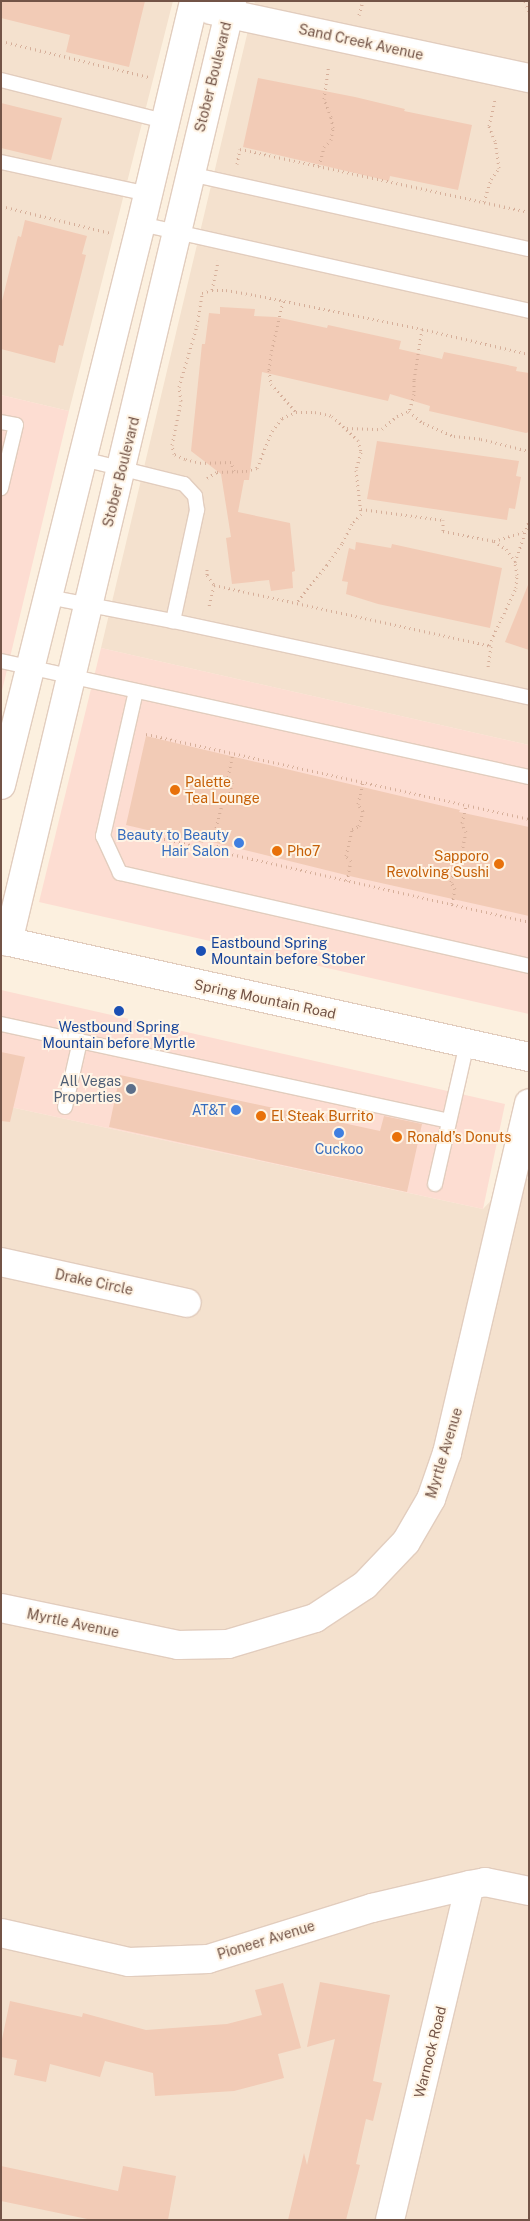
<!DOCTYPE html>
<meta charset="utf-8">
<style>
body{margin:0}
#map{position:relative;width:530px;height:2221px;overflow:hidden;background:#fcf0df;font-family:"Public Sans",sans-serif}
div>[style]{position:absolute}
.residential>*{inset:0;background:#f4e1ce}
.commercial>*{inset:0;background:#fdddd2}
.building>*{inset:0;background:#f2cbb6}
.path>*{height:3px;margin-top:-1.5px;transform-origin:0;background:repeating-linear-gradient(90deg,#d6af9a 0 1px,transparent 0 5px)}
.roads{filter:drop-shadow(1px 0 #e2cdbe) drop-shadow(-1px 0 #e2cdbe) drop-shadow(0 1px #e2cdbe) drop-shadow(0 -1px #e2cdbe)}
.service>*{height:14px;margin:-7px;padding:0 7px;transform-origin:7px;border-radius:7px;background:#fff}
.minor>*{height:28px;margin:-14px;padding:0 14px;transform-origin:14px;border-radius:14px;background:#fff}
.secondary>*{height:28px;margin:-14px;padding:0 14px;transform-origin:14px;border-radius:14px;background:#fff}
.dots>*{width:14px;height:14px;translate:-50% -50%;box-sizing:border-box;border:2px solid #fff4e5;border-radius:50%}
span{translate:-50% -50%;white-space:nowrap;text-align:center;line-height:1.15;-webkit-text-stroke:4px #fff4e5;paint-order:stroke}
.street-label{font-size:14px;color:#735447}
.food-label{font-size:14px;color:#c56008}
.left{translate:0 -50%;text-align:left}
.right{translate:-100% -50%;text-align:right}
.shop-label{font-size:14px;color:#366cbe}
.transit-label{font-size:14px;color:#164399}
.service-label{font-size:14px;color:#4e5e75}
.frame{position:absolute;inset:0;border:2px solid #735447;pointer-events:none}
</style>
<div id="map">
<div class="residential">
<div style="clip-path:polygon(1px 1px,173px 1px,69px 411px,1px 395px)"></div>
<div style="clip-path:polygon(255px 1px,529px 1px,529px 745px,101px 648px)"></div>
<div style="clip-path:polygon(1px 1105px,483px 1209px,515px 1175px,529px 1179px,529px 2220px,1px 2220px)"></div>
</div>
<div class="commercial">
<div style="clip-path:polygon(1px 395px,69px 411px,1px 695px)"></div>
<div style="clip-path:polygon(101px 648px,529px 745px,529px 1014px,39px 902px)"></div>
<div style="clip-path:polygon(1px 990px,505px 1104px,483px 1209px,1px 1105px)"></div>
</div>
<div class="building">
<div style="clip-path:polygon(1px 1px,145px 1px,129px 67px,66px 52px,70px 35px,1px 18px)"></div>
<div style="clip-path:polygon(258px 78px,355px 97px,405px 109px,404px 111px,472px 125px,458px 190px,390px 176px,389px 181px,243px 147px)"></div>
<div style="clip-path:polygon(1px 103px,62px 118px,51px 160px,1px 148px)"></div>
<div style="clip-path:polygon(25px 220px,87px 236px,82px 254px,86px 255px,63px 346px,59px 345px,55px 363px,1px 349px,1px 305px,18px 236px,21px 237px)"></div>
<div style="clip-path:polygon(220px 307px,255px 309px,254px 316px,276px 317px,327px 328px,328px 325px,401px 341px,399px 349px,442px 359px,444px 352px,517px 367px,516px 371px,529px 373px,529px 432px,526px 433px,429px 411px,430px 406px,390px 394px,388px 401px,262px 372px,249px 480px,244px 480px,238px 512px,290px 523px,295px 571px,292px 572px,293px 588px,271px 591px,269px 580px,232px 584px,226px 538px,231px 537px,221px 474px,191px 451px,202px 344px,205px 344px,209px 313px,220px 314px)"></div>
<div style="clip-path:polygon(377px 441px,519px 461px,516px 476px,521px 477px,515px 509px,509px 508px,507px 520px,367px 499px)"></div>
<div style="clip-path:polygon(356px 542px,391px 548px,392px 544px,502px 568px,490px 628px,378px 604px,346px 594px,348px 582px,342px 581px,349px 548px,355px 550px)"></div>
<div style="clip-path:polygon(528px 585px,529px 585px,529px 650px,505px 642px)"></div>
<div style="clip-path:polygon(146px 736px,460px 810px,459px 812px,529px 827px,529px 916px,354px 877px,204px 840px,203px 843px,126px 825px)"></div>
<div style="clip-path:polygon(1px 1052px,25px 1057px,10px 1122px,1px 1121px)"></div>
<div style="clip-path:polygon(120px 1075px,380px 1131px,384px 1116px,422px 1124px,407px 1192px,109px 1127px)"></div>
<div style="clip-path:polygon(320px 1982px,390px 1995px,373px 2081px,382px 2083px,373px 2121px,366px 2119px,356px 2164px,360px 2165px,346px 2220px,288px 2220px,304px 2153px,307px 2165px,335px 2039px,307px 2047px)"></div>
<div style="clip-path:polygon(283px 1983px,301px 2048px,278px 2054px,284px 2078px,234px 2091px,155px 2096px,153px 2073px,105px 2061px,100px 2077px,50px 2064px,46px 2082px,14px 2075px,17px 2060px,1px 2057px,1px 2044px,10px 2001px,82px 2017px,83px 2013px,146px 2030px,227px 2024px,262px 2015px,255px 1990px)"></div>
<div style="clip-path:polygon(1px 2166px,118px 2191px,123px 2166px,176px 2176px,168px 2220px,92px 2220px,1px 2201px)"></div>
</div>
<div class="path">
<div style="left:525px;top:1px;width:12px;rotate:70deg"></div>
<div style="left:359px;top:15px;width:15px;rotate:-74deg"></div>
<div style="left:1px;top:41px;width:152px;rotate:13.7deg"></div>
<div style="left:237px;top:164px;width:15px;rotate:-79deg"></div>
<div style="left:240px;top:149px;width:296px;rotate:12.3deg"></div>
<div style="left:319px;top:166px;width:20px;rotate:-75deg"></div>
<div style="left:324px;top:147px;width:10px;rotate:-45deg"></div>
<div style="left:331px;top:140px;width:12px;rotate:-81deg"></div>
<div style="left:333px;top:128px;width:11px;rotate:-100deg"></div>
<div style="left:331px;top:117px;width:19px;rotate:-111deg"></div>
<div style="left:324px;top:99px;width:34px;rotate:-82deg"></div>
<div style="left:484px;top:202px;width:24px;rotate:-73deg"></div>
<div style="left:491px;top:179px;width:14px;rotate:-54deg"></div>
<div style="left:499px;top:168px;width:27px;rotate:-98deg"></div>
<div style="left:495px;top:141px;width:16px;rotate:-112deg"></div>
<div style="left:489px;top:126px;width:27px;rotate:-77deg"></div>
<div style="left:1px;top:206px;width:113px;rotate:13.8deg"></div>
<div style="left:212px;top:290px;width:30px;rotate:-78deg"></div>
<div style="left:283px;top:301px;width:54px;rotate:102.8deg"></div>
<div style="left:271px;top:354px;width:16px;rotate:97deg"></div>
<div style="left:269px;top:370px;width:14px;rotate:82deg"></div>
<div style="left:271px;top:384px;width:38px;rotate:48deg"></div>
<div style="left:422px;top:329px;width:52px;rotate:98.9deg"></div>
<div style="left:414px;top:380px;width:14px;rotate:90deg"></div>
<div style="left:414px;top:394px;width:18px;rotate:106deg"></div>
<div style="left:409px;top:411px;width:18px;rotate:41deg"></div>
<div style="left:423px;top:423px;width:34px;rotate:23deg"></div>
<div style="left:454px;top:436px;width:27px;rotate:6deg"></div>
<div style="left:481px;top:439px;width:49px;rotate:14deg"></div>
<div style="left:347px;top:428px;width:35px;rotate:2deg"></div>
<div style="left:382px;top:429px;width:20px;rotate:-41deg"></div>
<div style="left:397px;top:416px;width:13px;rotate:-23deg"></div>
<div style="left:234px;top:471px;width:9px;rotate:-108deg"></div>
<div style="left:231px;top:462px;width:30px;rotate:178deg"></div>
<div style="left:201px;top:463px;width:16px;rotate:-166deg"></div>
<div style="left:185px;top:459px;width:12px;rotate:-156deg"></div>
<div style="left:174px;top:454px;width:9px;rotate:-103deg"></div>
<div style="left:172px;top:445px;width:45px;rotate:-78.4deg"></div>
<div style="left:181px;top:401px;width:14px;rotate:-98deg"></div>
<div style="left:179px;top:387px;width:64px;rotate:-73.6deg"></div>
<div style="left:197px;top:326px;width:33px;rotate:-81deg"></div>
<div style="left:202px;top:293px;width:10px;rotate:-17deg"></div>
<div style="left:212px;top:290px;width:14px"></div>
<div style="left:226px;top:290px;width:29px;rotate:10deg"></div>
<div style="left:255px;top:295px;width:170px;rotate:11.5deg"></div>
<div style="left:422px;top:329px;width:110px;rotate:13.2deg"></div>
<div style="left:207px;top:478px;width:12px;rotate:-31deg"></div>
<div style="left:217px;top:472px;width:29px;rotate:-2deg"></div>
<div style="left:246px;top:471px;width:11px;rotate:-15deg"></div>
<div style="left:257px;top:468px;width:40px;rotate:-68deg"></div>
<div style="left:272px;top:431px;width:16px;rotate:-52deg"></div>
<div style="left:282px;top:418px;width:15px;rotate:-23deg"></div>
<div style="left:296px;top:412px;width:19px"></div>
<div style="left:315px;top:412px;width:17px;rotate:13deg"></div>
<div style="left:332px;top:416px;width:35px;rotate:43deg"></div>
<div style="left:358px;top:440px;width:12px;rotate:76deg"></div>
<div style="left:361px;top:452px;width:19px;rotate:106deg"></div>
<div style="left:356px;top:470px;width:44px;rotate:83.5deg"></div>
<div style="left:361px;top:514px;width:13px;rotate:132deg"></div>
<div style="left:352px;top:524px;width:22px;rotate:117deg"></div>
<div style="left:342px;top:544px;width:26px;rotate:126deg"></div>
<div style="left:327px;top:565px;width:49px;rotate:129.2deg"></div>
<div style="left:361px;top:509px;width:83px;rotate:7.6deg"></div>
<div style="left:443px;top:520px;width:11px;rotate:90deg"></div>
<div style="left:443px;top:531px;width:52px;rotate:11.1deg"></div>
<div style="left:494px;top:541px;width:14px;rotate:34deg"></div>
<div style="left:506px;top:549px;width:16px;rotate:55deg"></div>
<div style="left:494px;top:541px;width:31px;rotate:-17deg"></div>
<div style="left:207px;top:569px;width:6px;rotate:90deg"></div>
<div style="left:207px;top:575px;width:12px;rotate:55deg"></div>
<div style="left:214px;top:585px;width:23px;rotate:103deg"></div>
<div style="left:214px;top:585px;width:284px;rotate:12.4deg"></div>
<div style="left:491px;top:646px;width:22px;rotate:98deg"></div>
<div style="left:489px;top:645px;width:63px;rotate:-64.7deg"></div>
<div style="left:516px;top:588px;width:13px;rotate:-86deg"></div>
<div style="left:517px;top:575px;width:13px;rotate:-99deg"></div>
<div style="left:515px;top:562px;width:43px;rotate:-71.1deg"></div>
<div style="left:146px;top:734px;width:392px;rotate:12.5deg"></div>
<div style="left:125px;top:830px;width:414px;rotate:12.8deg"></div>
<div style="left:217px;top:851px;width:17px;rotate:-77deg"></div>
<div style="left:221px;top:834px;width:8px;rotate:-130deg"></div>
<div style="left:216px;top:828px;width:29px;rotate:-76deg"></div>
<div style="left:223px;top:800px;width:6px;rotate:-18deg"></div>
<div style="left:229px;top:798px;width:16px;rotate:-79deg"></div>
<div style="left:232px;top:782px;width:6px;rotate:-129deg"></div>
<div style="left:228px;top:777px;width:25px;rotate:-78deg"></div>
<div style="left:347px;top:881px;width:20px;rotate:-79deg"></div>
<div style="left:351px;top:861px;width:7px;rotate:-135deg"></div>
<div style="left:346px;top:856px;width:28px;rotate:-77deg"></div>
<div style="left:352px;top:829px;width:8px;rotate:-23deg"></div>
<div style="left:359px;top:826px;width:16px;rotate:-75deg"></div>
<div style="left:363px;top:811px;width:9px;rotate:-126deg"></div>
<div style="left:358px;top:804px;width:23px;rotate:-77deg"></div>
<div style="left:452px;top:904px;width:15px;rotate:-79deg"></div>
<div style="left:455px;top:889px;width:8px;rotate:-120deg"></div>
<div style="left:451px;top:882px;width:24px;rotate:-78deg"></div>
<div style="left:456px;top:859px;width:5px;rotate:-22deg"></div>
<div style="left:461px;top:857px;width:25px;rotate:-79deg"></div>
<div style="left:466px;top:832px;width:10px;rotate:-114deg"></div>
<div style="left:462px;top:823px;width:18px;rotate:-77deg"></div>
</div>
<div class="roads">
<div class="service">
<div style="left:1px;top:80px;width:168px;rotate:14.1deg"></div>
<div style="left:1px;top:162px;width:150px;rotate:12.3deg"></div>
<div style="left:190px;top:174px;width:347px;rotate:12.5deg"></div>
<div style="left:141px;top:224px;width:398px;rotate:12.6deg"></div>
<div style="left:1px;top:422px;width:15px;rotate:11deg"></div>
<div style="left:16px;top:425px;width:65px;rotate:103.4deg"></div>
<div style="left:83px;top:459px;width:104px;rotate:13.9deg"></div>
<div style="left:184px;top:484px;width:16px;rotate:47deg"></div>
<div style="left:195px;top:496px;width:14px;rotate:82deg"></div>
<div style="left:197px;top:510px;width:114px;rotate:102.2deg"></div>
<div style="left:48px;top:597px;width:127px;rotate:10.9deg"></div>
<div style="left:173px;top:621px;width:364px;rotate:12.1deg"></div>
<div style="left:1px;top:661px;width:541px;rotate:12.39deg"></div>
<div style="left:136px;top:691px;width:149px;rotate:102.8deg"></div>
<div style="left:103px;top:836px;width:41px;rotate:65.3deg"></div>
<div style="left:120px;top:873px;width:419px;rotate:12.8deg"></div>
<div style="left:1px;top:1024px;width:458px;rotate:12.2deg"></div>
<div style="left:65px;top:1107px;width:68px;rotate:-77.2deg"></div>
<div style="left:435px;top:1184px;width:145px;rotate:-77.2deg"></div>
</div>
<div class="minor">
<div style="left:211px;top:10px;width:325px;rotate:12.1deg"></div>
<div style="left:1px;top:785px;width:578px;rotate:-75.99deg"></div>
<div style="left:141px;top:224px;width:229px;rotate:-76.6deg"></div>
<div style="left:8px;top:942px;width:967px;rotate:-76.61deg"></div>
<div style="left:1px;top:1262px;width:190px;rotate:12.4deg"></div>
<div style="left:1px;top:1608px;width:181px;rotate:11.8deg"></div>
<div style="left:178px;top:1645px;width:50px;rotate:-1.1deg"></div>
<div style="left:228px;top:1644px;width:91px;rotate:-16.6deg"></div>
<div style="left:315px;top:1618px;width:60px;rotate:-33.4deg"></div>
<div style="left:365px;top:1585px;width:59px;rotate:-46.4deg"></div>
<div style="left:406px;top:1542px;width:50px;rotate:-59.8deg"></div>
<div style="left:431px;top:1499px;width:49px;rotate:-70.8deg"></div>
<div style="left:447px;top:1453px;width:359px;rotate:-76.8deg"></div>
<div style="left:1px;top:1933px;width:131px;rotate:12.8deg"></div>
<div style="left:129px;top:1962px;width:79px;rotate:-2.2deg"></div>
<div style="left:208px;top:1959px;width:172px;rotate:-17.3deg"></div>
<div style="left:372px;top:1908px;width:101px;rotate:-13.2deg"></div>
<div style="left:470px;top:1885px;width:15px;rotate:-11deg"></div>
<div style="left:485px;top:1882px;width:45px;rotate:11.6deg"></div>
<div style="left:390px;top:2220px;width:344px;rotate:-76.6deg"></div>
</div>
<div class="secondary">
<div style="left:1px;top:940px;width:541px;rotate:12.49deg"></div>
</div>
</div>
<div class="dots">
<div style="left:175px;top:790px;background:#e8710a"></div>
<div style="left:239px;top:843px;background:#3f7fe0"></div>
<div style="left:277px;top:851px;background:#e8710a"></div>
<div style="left:499px;top:864px;background:#e8710a"></div>
<div style="left:201px;top:951px;background:#1a4fb4"></div>
<div style="left:119px;top:1011px;background:#1a4fb4"></div>
<div style="left:131px;top:1089px;background:#5c6f8a"></div>
<div style="left:236px;top:1110px;background:#3f7fe0"></div>
<div style="left:261px;top:1116px;background:#e8710a"></div>
<div style="left:339px;top:1133px;background:#3f7fe0"></div>
<div style="left:397px;top:1137px;background:#e8710a"></div>
</div>
<div class="street-label">
<span style="left:361px;top:42px;rotate:12deg">Sand Creek Avenue</span>
<span style="left:213px;top:77px;rotate:-76deg">Stober Boulevard</span>
<span style="left:121px;top:472px;rotate:-76deg">Stober Boulevard</span>
<span style="left:265px;top:999px;rotate:12deg">Spring Mountain Road</span>
<span style="left:94px;top:1282px;rotate:12deg">Drake Circle</span>
<span style="left:444px;top:1453px;rotate:-73deg">Myrtle Avenue</span>
<span style="left:73px;top:1623px;rotate:12deg">Myrtle Avenue</span>
<span style="left:266px;top:1940px;rotate:-17deg">Pioneer Avenue</span>
<span style="left:430px;top:2052px;rotate:-76deg">Warnock Road</span>
</div>
<div class="food-label">
<span class="left" style="left:185px;top:790px">Palette<br>Tea Lounge</span>
<span class="left" style="left:287px;top:851px">Pho7</span>
<span class="right" style="left:489px;top:864px">Sapporo<br>Revolving Sushi</span>
<span class="left" style="left:271px;top:1116px">El Steak Burrito</span>
<span class="left" style="left:407px;top:1137px">Ronald’s Donuts</span>
</div>
<div class="shop-label">
<span class="right" style="left:229px;top:843px">Beauty to Beauty<br>Hair Salon</span>
<span class="right" style="left:226px;top:1110px">AT&amp;T</span>
<span style="left:339px;top:1149px">Cuckoo</span>
</div>
<div class="transit-label">
<span class="left" style="left:211px;top:951px">Eastbound Spring<br>Mountain before Stober</span>
<span style="left:119px;top:1035px">Westbound Spring<br>Mountain before Myrtle</span>
</div>
<div class="service-label">
<span class="right" style="left:121px;top:1089px">All Vegas<br>Properties</span>
</div>
<div class="frame"></div>
</div>
